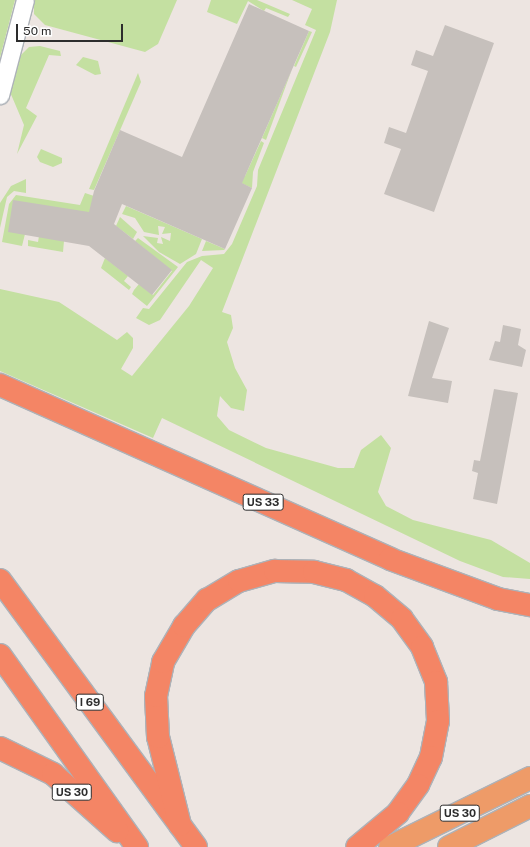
<!DOCTYPE html>
<style>
body{margin:0}
#map{position:relative;width:530px;height:847px;overflow:hidden;background:#ede5e1;font-family:"Public Sans",sans-serif}
div>[style]{position:absolute}
.green>*{inset:0;background:#c4e0a1}
.building>*{inset:0;background:#c6c0bc}
.roads{filter:drop-shadow(1px 0 #adb2b8) drop-shadow(-1px 0 #adb2b8) drop-shadow(0 1px #adb2b8) drop-shadow(0 -1px #adb2b8)}
.minor>*{height:17px;margin:-8.5px;padding:0 8.5px;transform-origin:8.5px;border-radius:8.5px;background:#fff}
.trunk>*{height:22px;margin:-11px;padding:0 11px;transform-origin:11px;border-radius:11px;background:#ee9b68}
.motorway>*{height:22px;margin:-11px;padding:0 11px;transform-origin:11px;border-radius:11px;background:#f48565}
span{translate:-50% -50%;white-space:nowrap;text-align:center;line-height:1.15;-webkit-text-stroke:3px #fff;paint-order:stroke}
.shield-label span{padding:1px 3px;background:#fff;border:1px solid;border-radius:3px;-webkit-text-stroke-width:0}
.shield-label{font-size:11px;color:#2d2d2d;font-weight:700}
.scale{position:absolute;left:16px;top:24px;width:107px;height:18px;box-sizing:border-box;border:2px solid #2d2d2d;border-top:0;padding-left:5px;font-size:12px;line-height:14px;white-space:nowrap;color:#2d2d2d;-webkit-text-stroke:3px #fff;paint-order:stroke}
</style>
<div id="map">
<div class="green">
<div style="clip-path:polygon(0 0,15px 0,0 58px)"></div>
<div style="clip-path:polygon(34px 0,177px 0,158px 44px,145px 52px,45px 25px,34px 14px)"></div>
<div style="clip-path:polygon(211px 0,257px 0,290px 14px,288px 17px,266px 8px,264px 11px,248px 1px,237px 24px,207px 12px)"></div>
<div style="clip-path:polygon(292px 0,337px 0,330px 32px,222px 312px,231px 315px,233px 328px,227px 342px,235px 368px,247px 390px,244px 411px,231px 408px,220px 396px,217px 416px,229px 430px,266px 448px,338px 468px,354px 468px,361px 450px,381px 435px,391px 448px,378px 492px,386px 506px,413px 520px,491px 540px,530px 563px,530px 579px,503px 577px,460px 561px,162px 418px,153px 438px,0 371px,0 289px,59px 302px,117px 340px,127px 332px,133px 338px,133px 348px,121px 369px,132px 376px,189px 306px,213px 268px,201px 260px,160px 320px,149px 325px,136px 318px,143px 308px,149px 309px,187px 262px,202px 256px,224px 254px,232px 244px,257px 186px,258px 170px,316px 30px,305px 25px,312px 9px)"></div>
<div style="clip-path:polygon(309px 31px,312px 32px,296px 67px,294px 66px)"></div>
<div style="clip-path:polygon(40px 46px,60px 51px,61px 56px,49px 55px,26px 108px,37px 116px,17px 154px,24px 125px,10px 92px,21px 55px,29px 47px)"></div>
<div style="clip-path:polygon(83px 57px,98px 61px,101px 74px,95px 75px,76px 65px)"></div>
<div style="clip-path:polygon(292px 69px,266px 140px,262px 138px)"></div>
<div style="clip-path:polygon(138px 73px,141px 82px,94px 190px,89px 189px)"></div>
<div style="clip-path:polygon(261px 141px,264px 143px,253px 172px,252px 188px,203px 166px,206px 159px,245px 176px)"></div>
<div style="clip-path:polygon(41px 149px,62px 158px,62px 163px,53px 167px,40px 162px,37px 157px)"></div>
<div style="clip-path:polygon(26px 179px,26px 193px,14px 191px,7px 197px,0 228px,0 203px,11px 186px)"></div>
<div style="clip-path:polygon(85px 193px,94px 196px,93px 213px,25px 234px,22px 246px,2px 242px,9px 204px,16px 195px,80px 205px)"></div>
<div style="clip-path:polygon(126px 206px,202px 239px,196px 254px,180px 264px,159px 252px,143px 236px,158px 238px,157px 243px,163px 244px,161px 237px,170px 241px,171px 233px,162px 234px,165px 227px,158px 226px,159px 235px,144px 232px,135px 218px,122px 214px)"></div>
<div style="clip-path:polygon(120px 217px,137px 232px,133px 239px,116px 226px)"></div>
<div style="clip-path:polygon(39px 236px,64px 241px,63px 252px,28px 246px,28px 240px,38px 242px)"></div>
<div style="clip-path:polygon(138px 238px,178px 267px,147px 306px,132px 294px,134px 290px,139px 284px,153px 295px,172px 271px,135px 241px)"></div>
<div style="clip-path:polygon(206px 241px,225px 249px,224px 250px,202px 251px)"></div>
<div style="clip-path:polygon(105px 258px,128px 276px,124px 281px,131px 287px,129px 290px,101px 268px)"></div>
</div>
<div class="building">
<div style="clip-path:polygon(249px 4px,309px 31px,242px 183px,252px 188px,225px 249px,122px 204px,114px 224px,172px 270px,152px 295px,89px 246px,8px 232px,13px 200px,89px 212px,94px 191px,120px 130px,182px 157px)"></div>
<div style="clip-path:polygon(445px 25px,494px 43px,434px 212px,384px 194px,401px 149px,384px 143px,389px 127px,406px 133px,428px 71px,411px 65px,416px 50px,433px 56px)"></div>
<div style="clip-path:polygon(429px 321px,449px 328px,432px 378px,452px 381px,448px 403px,408px 396px)"></div>
<div style="clip-path:polygon(503px 325px,521px 329px,518px 345px,526px 350px,522px 367px,489px 360px,495px 341px,500px 342px)"></div>
<div style="clip-path:polygon(494px 389px,518px 393px,497px 504px,473px 499px,478px 473px,472px 471px,474px 460px,480px 461px)"></div>
</div>
<div class="roads">
<div class="minor">
<div style="left:0;top:95px;width:98px;rotate:-75.3deg"></div>
</div>
<div class="trunk">
<div style="left:390px;top:847px;width:156px;rotate:-26.2deg"></div>
<div style="left:449px;top:847px;width:91px;rotate:-26.8deg"></div>
</div>
<div class="motorway">
<div style="left:0;top:385px;width:427px;rotate:24deg"></div>
<div style="left:390px;top:559px;width:115px;rotate:20.3deg"></div>
<div style="left:498px;top:599px;width:33px;rotate:11deg"></div>
<div style="left:0;top:580px;width:331px;rotate:53.7deg"></div>
<div style="left:0;top:655px;width:236px;rotate:54.5deg"></div>
<div style="left:0;top:748px;width:59px;rotate:26.1deg"></div>
<div style="left:53px;top:774px;width:86px;rotate:41.7deg"></div>
<div style="left:180px;top:825px;width:91px;rotate:-104deg"></div>
<div style="left:158px;top:737px;width:41px;rotate:-92.8deg"></div>
<div style="left:156px;top:696px;width:35px;rotate:-78deg"></div>
<div style="left:163px;top:662px;width:42px;rotate:-59.7deg"></div>
<div style="left:184px;top:626px;width:35px;rotate:-49deg"></div>
<div style="left:207px;top:600px;width:37px;rotate:-31deg"></div>
<div style="left:239px;top:581px;width:37px;rotate:-16deg"></div>
<div style="left:275px;top:571px;width:39px;rotate:1deg"></div>
<div style="left:314px;top:572px;width:33px;rotate:14deg"></div>
<div style="left:346px;top:580px;width:33px;rotate:29deg"></div>
<div style="left:375px;top:596px;width:35px;rotate:40deg"></div>
<div style="left:402px;top:619px;width:34px;rotate:54deg"></div>
<div style="left:422px;top:647px;width:38px;rotate:68deg"></div>
<div style="left:436px;top:682px;width:39px;rotate:87deg"></div>
<div style="left:438px;top:721px;width:37px;rotate:101deg"></div>
<div style="left:431px;top:757px;width:31px;rotate:115deg"></div>
<div style="left:418px;top:785px;width:34px;rotate:126deg"></div>
<div style="left:398px;top:813px;width:53px;rotate:140.3deg"></div>
</div>
</div>
<div class="shield-label">
<span style="left:263px;top:502px">US 33</span>
<span style="left:90px;top:702px">I 69</span>
<span style="left:72px;top:792px">US 30</span>
<span style="left:460px;top:813px">US 30</span>
</div>
<div class="scale">50 m</div>
</div>
